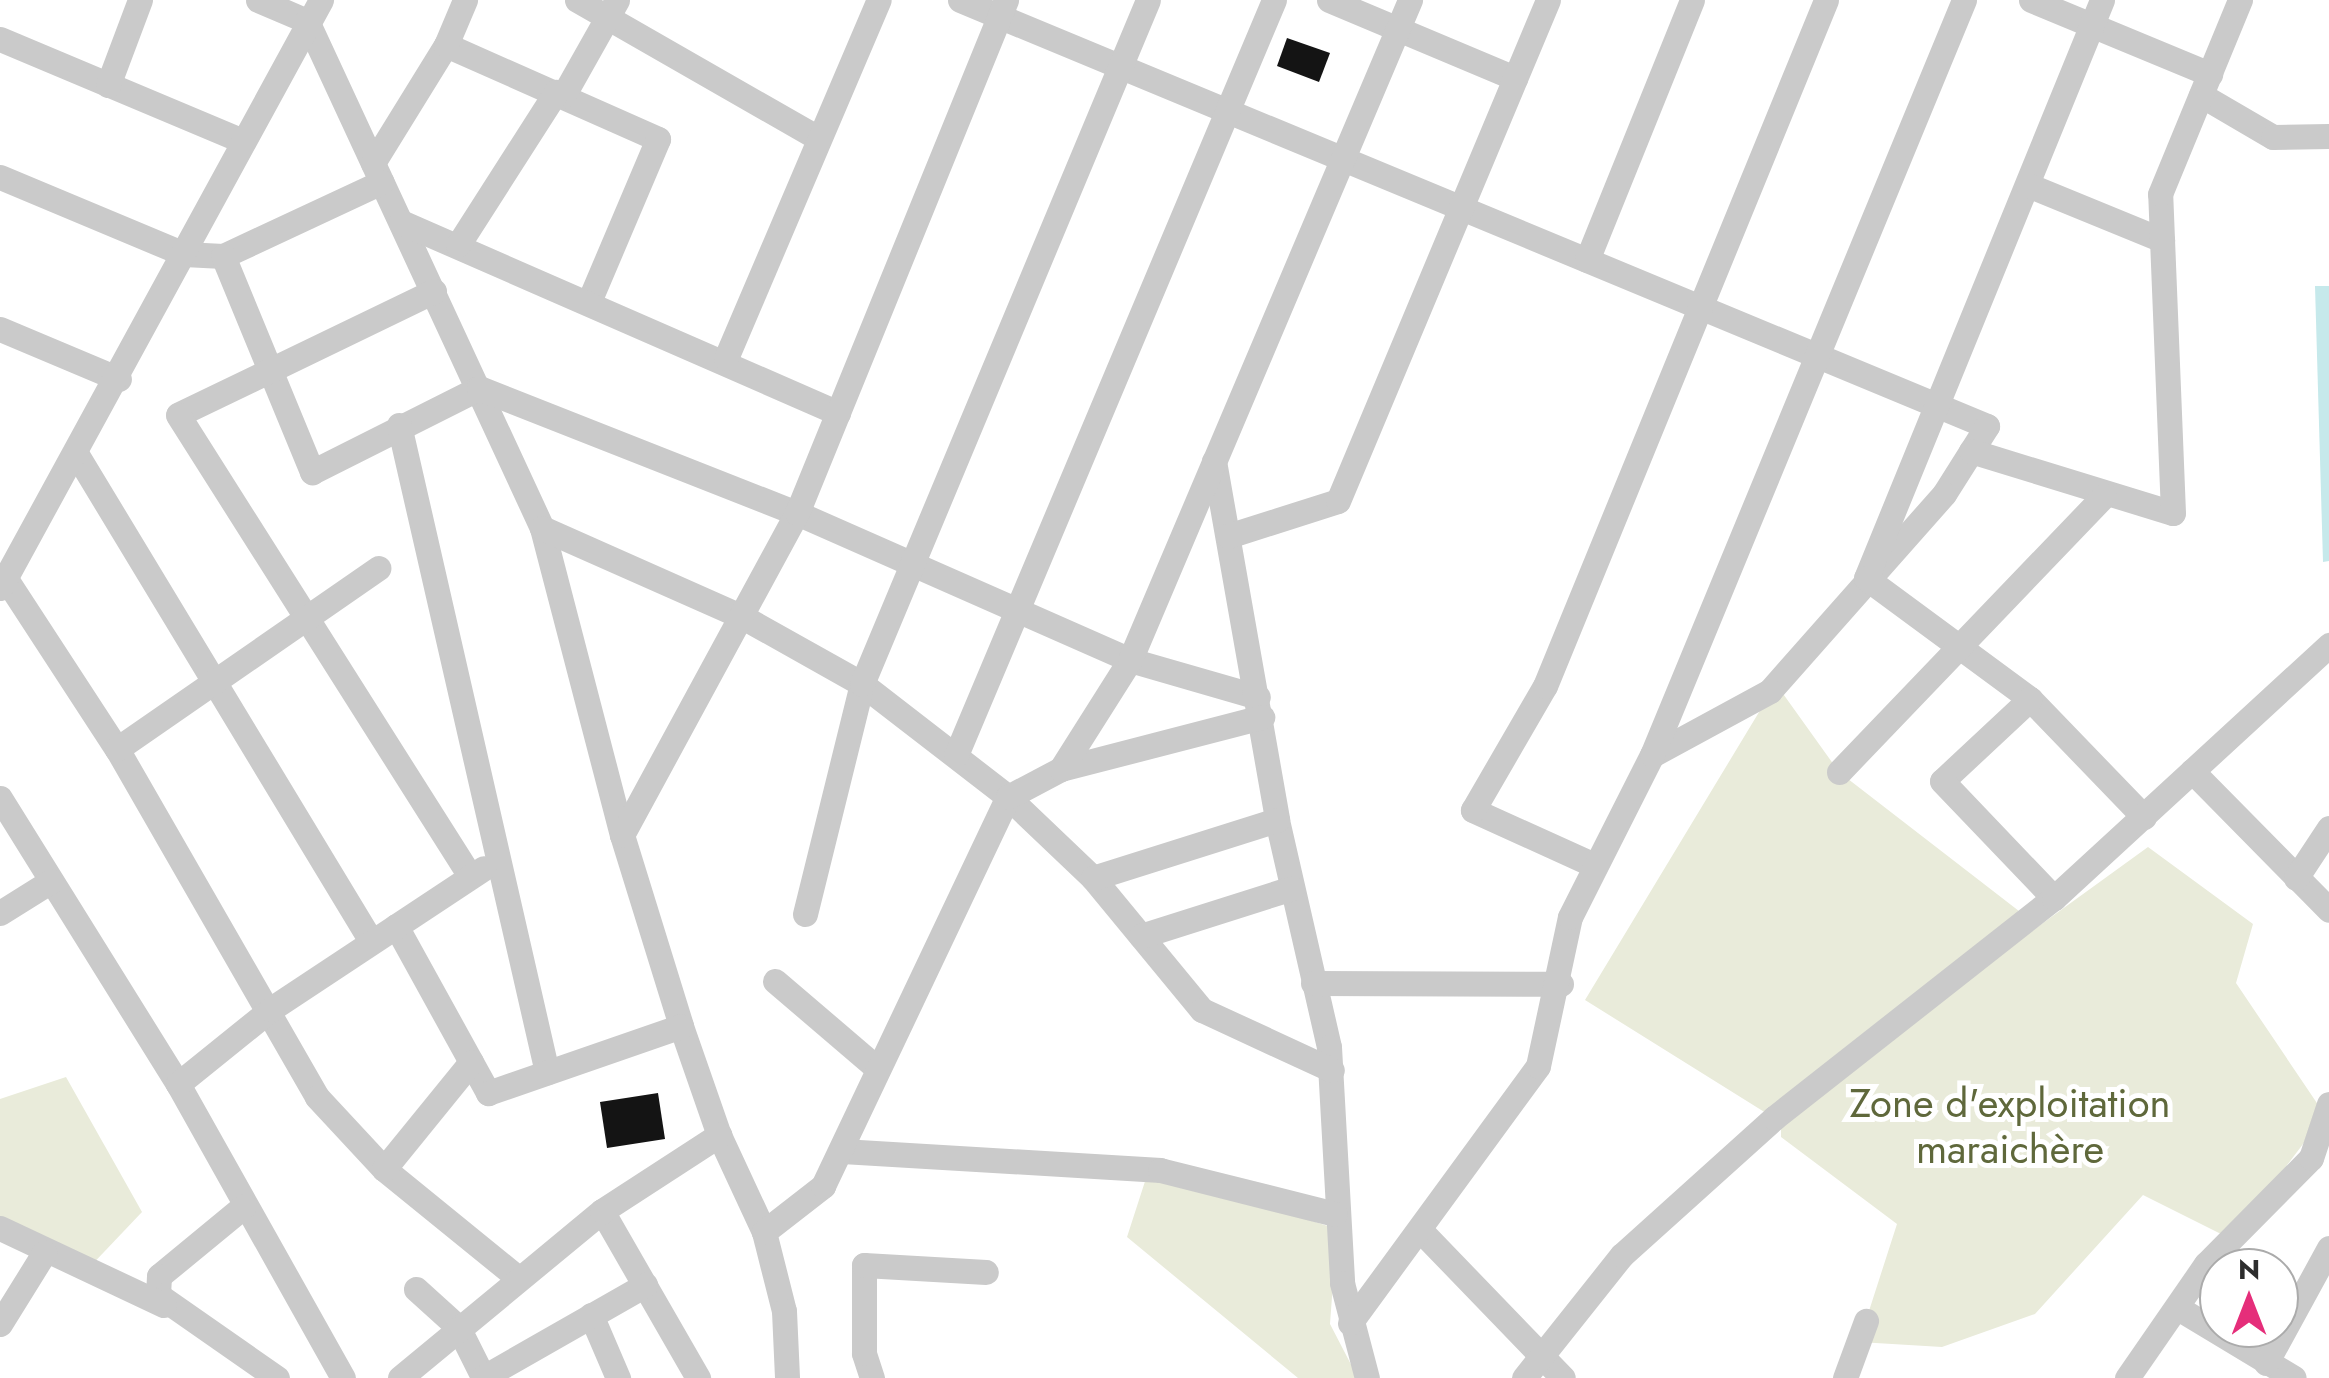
<!DOCTYPE html>
<meta charset="utf-8">
<style>
body{margin:0}
#map{position:relative;width:2329px;height:1378px;overflow:hidden;background:#fff;font-family:Jost,sans-serif}
div>[style]{position:absolute}
.green>*{inset:0;background:#e9ebda}
.water>*{inset:0;background:#c6e9eb}
.building>*{inset:0;background:#141414}
.street>*{height:25px;margin:-12.5px;padding:0 12.5px;transform-origin:12.5px;border-radius:12.5px;background:#cacaca}
span{translate:-50% -50%;white-space:nowrap;text-align:center;line-height:1.15;-webkit-text-stroke:10px #fff;paint-order:stroke}
.park-label{font-size:40px;color:#5f683b}
.north{position:absolute;left:2199px;top:1248px;width:100px;height:100px;box-sizing:border-box;background:#fff;border:2px solid #ababab;border-radius:50%;rotate:0deg;font-size:28px;font-weight:700;line-height:40px;text-align:center;color:#2d2d2d}
.north::after{content:'';display:block;margin:auto;width:35px;height:45px;background:#e52e7a;clip-path:polygon(50% 0,100% 100%,50% 72%,0 100%)}
</style>
<div id="map">
<div class="green">
<div style="clip-path:polygon(1776px 684px,1839px 772px,2028px 918px,1812px 1090px,2148px 847px,2253px 924px,2236px 983px,2325px 1115px,2231px 1239px,2143px 1195px,2035px 1314px,1942px 1347px,1859px 1342px,1897px 1224px,1781px 1137px,1781px 1113px,1774px 1118px,1585px 1000px)"></div>
<div style="clip-path:polygon(66px 1077px,142px 1212px,85px 1272px,0 1220px,0 1099px)"></div>
<div style="clip-path:polygon(1149px 1169px,1337px 1229px,1330px 1324px,1358px 1378px,1298px 1378px,1127px 1237px)"></div>
</div>
<div class="water">
<div style="clip-path:polygon(2315px 286px,2329px 286px,2329px 561px,2323px 562px)"></div>
</div>
<div class="building">
<div style="clip-path:polygon(1287px 38px,1330px 53px,1319px 82px,1277px 66px)"></div>
<div style="clip-path:polygon(658px 1093px,665px 1139px,607px 1148px,600px 1102px)"></div>
</div>
<div class="street">
<div style="left:258px;top:0;width:53px;rotate:23.2deg"></div>
<div style="left:307px;top:21px;width:559px;rotate:65.13deg"></div>
<div style="left:542px;top:528px;width:317px;rotate:75.4deg"></div>
<div style="left:622px;top:835px;width:200px;rotate:72.8deg"></div>
<div style="left:681px;top:1026px;width:115px;rotate:70.8deg"></div>
<div style="left:719px;top:1135px;width:107px;rotate:65.1deg"></div>
<div style="left:764px;top:1232px;width:81px;rotate:75.8deg"></div>
<div style="left:784px;top:1311px;width:67px;rotate:87.4deg"></div>
<div style="left:577px;top:0;width:275px;rotate:29.8deg"></div>
<div style="left:960px;top:0;width:1112px;rotate:22.53deg"></div>
<div style="left:1987px;top:426px;width:80px;rotate:122.3deg"></div>
<div style="left:1944px;top:494px;width:263px;rotate:131.5deg"></div>
<div style="left:1770px;top:691px;width:134px;rotate:151.5deg"></div>
<div style="left:1329px;top:0;width:202px;rotate:22.8deg"></div>
<div style="left:2031px;top:0;width:194px;rotate:22.5deg"></div>
<div style="left:2102px;top:0;width:624px;rotate:112.21deg"></div>
<div style="left:1866px;top:578px;width:204px;rotate:36.4deg"></div>
<div style="left:2030px;top:699px;width:164px;rotate:46deg"></div>
<div style="left:0;top:39px;width:264px;rotate:22.8deg"></div>
<div style="left:446px;top:45px;width:232px;rotate:23.9deg"></div>
<div style="left:658px;top:139px;width:174px;rotate:113deg"></div>
<div style="left:108px;top:85px;width:91px;rotate:-69.4deg"></div>
<div style="left:2201px;top:95px;width:83px;rotate:30.3deg"></div>
<div style="left:2273px;top:137px;width:56px;rotate:-1deg"></div>
<div style="left:563px;top:96px;width:110px;rotate:-60.6deg"></div>
<div style="left:373px;top:163px;width:139px;rotate:-58.3deg"></div>
<div style="left:446px;top:45px;width:49px;rotate:-67.1deg"></div>
<div style="left:0;top:177px;width:199px;rotate:22.7deg"></div>
<div style="left:184px;top:254px;width:39px;rotate:3deg"></div>
<div style="left:223px;top:256px;width:175px;rotate:-25deg"></div>
<div style="left:2028px;top:185px;width:145px;rotate:22.3deg"></div>
<div style="left:401px;top:222px;width:477px;rotate:23.6deg"></div>
<div style="left:458px;top:245px;width:182px;rotate:-57.4deg"></div>
<div style="left:223px;top:256px;width:234px;rotate:67.6deg"></div>
<div style="left:312px;top:472px;width:187px;rotate:-26.7deg"></div>
<div style="left:479px;top:388px;width:342px;rotate:21.5deg"></div>
<div style="left:797px;top:513px;width:364px;rotate:23.8deg"></div>
<div style="left:1130px;top:660px;width:133px;rotate:16.1deg"></div>
<div style="left:1587px;top:260px;width:280px;rotate:-68deg"></div>
<div style="left:434px;top:291px;width:284px;rotate:154.2deg"></div>
<div style="left:178px;top:415px;width:546px;rotate:57.65deg"></div>
<div style="left:0;top:329px;width:129px;rotate:22.8deg"></div>
<div style="left:726px;top:358px;width:389px;rotate:-66.9deg"></div>
<div style="left:399px;top:425px;width:664px;rotate:77.12deg"></div>
<div style="left:1971px;top:451px;width:211px;rotate:17.1deg"></div>
<div style="left:2173px;top:513px;width:319px;rotate:-92.3deg"></div>
<div style="left:2160px;top:194px;width:210px;rotate:-67.6deg"></div>
<div style="left:77px;top:455px;width:568px;rotate:58.83deg"></div>
<div style="left:1214px;top:461px;width:364px;rotate:80deg"></div>
<div style="left:1277px;top:820px;width:233px;rotate:77.1deg"></div>
<div style="left:1329px;top:1047px;width:236px;rotate:86.8deg"></div>
<div style="left:1342px;top:1283px;width:98px;rotate:75.3deg"></div>
<div style="left:542px;top:528px;width:218px;rotate:23.9deg"></div>
<div style="left:741px;top:616px;width:139px;rotate:29.3deg"></div>
<div style="left:862px;top:684px;width:185px;rotate:37.7deg"></div>
<div style="left:1008px;top:797px;width:117px;rotate:43.6deg"></div>
<div style="left:1093px;top:878px;width:171px;rotate:50.5deg"></div>
<div style="left:1202px;top:1010px;width:143px;rotate:24.8deg"></div>
<div style="left:1228px;top:536px;width:115px;rotate:-17.7deg"></div>
<div style="left:1338px;top:501px;width:543px;rotate:-67.26deg"></div>
<div style="left:6px;top:579px;width:203px;rotate:56.9deg"></div>
<div style="left:117px;top:749px;width:401px;rotate:60.1deg"></div>
<div style="left:317px;top:1097px;width:98px;rotate:47.1deg"></div>
<div style="left:384px;top:1169px;width:171px;rotate:39.1deg"></div>
<div style="left:0;top:588px;width:670px;rotate:-61.37deg"></div>
<div style="left:2030px;top:699px;width:120px;rotate:137deg"></div>
<div style="left:1942px;top:781px;width:162px;rotate:46.3deg"></div>
<div style="left:117px;top:749px;width:318px;rotate:-34.7deg"></div>
<div style="left:956px;top:755px;width:819px;rotate:-67.16deg"></div>
<div style="left:1061px;top:769px;width:208px;rotate:-14.5deg"></div>
<div style="left:2192px;top:771px;width:195px;rotate:45.4deg"></div>
<div style="left:1839px;top:772px;width:383px;rotate:-46.2deg"></div>
<div style="left:0;top:798px;width:337px;rotate:58.1deg"></div>
<div style="left:178px;top:1084px;width:337px;rotate:60.7deg"></div>
<div style="left:622px;top:835px;width:366px;rotate:-61.5deg"></div>
<div style="left:797px;top:513px;width:554px;rotate:-67.83deg"></div>
<div style="left:1594px;top:865px;width:133px;rotate:-155.6deg"></div>
<div style="left:1473px;top:810px;width:143px;rotate:-59.9deg"></div>
<div style="left:1545px;top:686px;width:741px;rotate:-67.72deg"></div>
<div style="left:1093px;top:878px;width:193px;rotate:-17.5deg"></div>
<div style="left:2296px;top:878px;width:60px;rotate:-56.6deg"></div>
<div style="left:0;top:913px;width:60px;rotate:-32.1deg"></div>
<div style="left:805px;top:914px;width:237px;rotate:-76.1deg"></div>
<div style="left:862px;top:684px;width:741px;rotate:-67.31deg"></div>
<div style="left:396px;top:926px;width:191px;rotate:61.1deg"></div>
<div style="left:488px;top:1093px;width:204px;rotate:-19.1deg"></div>
<div style="left:1141px;top:936px;width:158px;rotate:-17.6deg"></div>
<div style="left:775px;top:981px;width:135px;rotate:40.5deg"></div>
<div style="left:1313px;top:983px;width:248px;rotate:0.2deg"></div>
<div style="left:178px;top:1084px;width:119px;rotate:-38.9deg"></div>
<div style="left:271px;top:1009px;width:255px;rotate:-33.5deg"></div>
<div style="left:842px;top:1151px;width:319px;rotate:3.4deg"></div>
<div style="left:1160px;top:1170px;width:180px;rotate:14.1deg"></div>
<div style="left:384px;top:1169px;width:138px;rotate:-50.9deg"></div>
<div style="left:244px;top:1206px;width:110px;rotate:140.5deg"></div>
<div style="left:159px;top:1276px;width:19px;rotate:93deg"></div>
<div style="left:158px;top:1295px;width:145px;rotate:34.9deg"></div>
<div style="left:602px;top:1211px;width:193px;rotate:60.1deg"></div>
<div style="left:0;top:1228px;width:181px;rotate:25.2deg"></div>
<div style="left:1421px;top:1231px;width:204px;rotate:46deg"></div>
<div style="left:764px;top:1232px;width:75px;rotate:-37.9deg"></div>
<div style="left:823px;top:1186px;width:431px;rotate:-64.6deg"></div>
<div style="left:1008px;top:797px;width:60px;rotate:-27.8deg"></div>
<div style="left:1061px;top:769px;width:129px;rotate:-57.7deg"></div>
<div style="left:1130px;top:660px;width:717px;rotate:-67.01deg"></div>
<div style="left:416px;top:1289px;width:57px;rotate:42.1deg"></div>
<div style="left:458px;top:1327px;width:56px;rotate:63.4deg"></div>
<div style="left:2178px;top:1308px;width:135px;rotate:31.1deg"></div>
<div style="left:591px;top:1315px;width:69px;rotate:66.8deg"></div>
<div style="left:1350px;top:1323px;width:318px;rotate:-53.8deg"></div>
<div style="left:1538px;top:1066px;width:152px;rotate:-77.9deg"></div>
<div style="left:1570px;top:917px;width:182px;rotate:-63.2deg"></div>
<div style="left:1652px;top:755px;width:817px;rotate:-67.55deg"></div>
<div style="left:0;top:1324px;width:84px;rotate:-58.2deg"></div>
<div style="left:2266px;top:1363px;width:131px;rotate:-61.3deg"></div>
<div style="left:400px;top:1378px;width:262px;rotate:-39.6deg"></div>
<div style="left:602px;top:1211px;width:140px;rotate:-33deg"></div>
<div style="left:482px;top:1378px;width:188px;rotate:-29.7deg"></div>
<div style="left:872px;top:1378px;width:26px;rotate:-108deg"></div>
<div style="left:864px;top:1353px;width:88px;rotate:-90deg"></div>
<div style="left:864px;top:1265px;width:122px;rotate:3.3deg"></div>
<div style="left:1524px;top:1378px;width:157px;rotate:-51.5deg"></div>
<div style="left:1622px;top:1255px;width:205px;rotate:-42deg"></div>
<div style="left:1774px;top:1118px;width:356px;rotate:-38.2deg"></div>
<div style="left:2054px;top:898px;width:374px;rotate:-42.6deg"></div>
<div style="left:1845px;top:1378px;width:61px;rotate:-69.8deg"></div>
<div style="left:2127px;top:1378px;width:139px;rotate:-55.3deg"></div>
<div style="left:2206px;top:1264px;width:149px;rotate:-45.3deg"></div>
<div style="left:2311px;top:1158px;width:57px;rotate:-71.6deg"></div>
</div>
<div class="park-label">
<span style="left:2010px;top:1126px">Zone d'exploitation<br>maraichère</span>
</div>
<div class="north">N</div>
</div>
